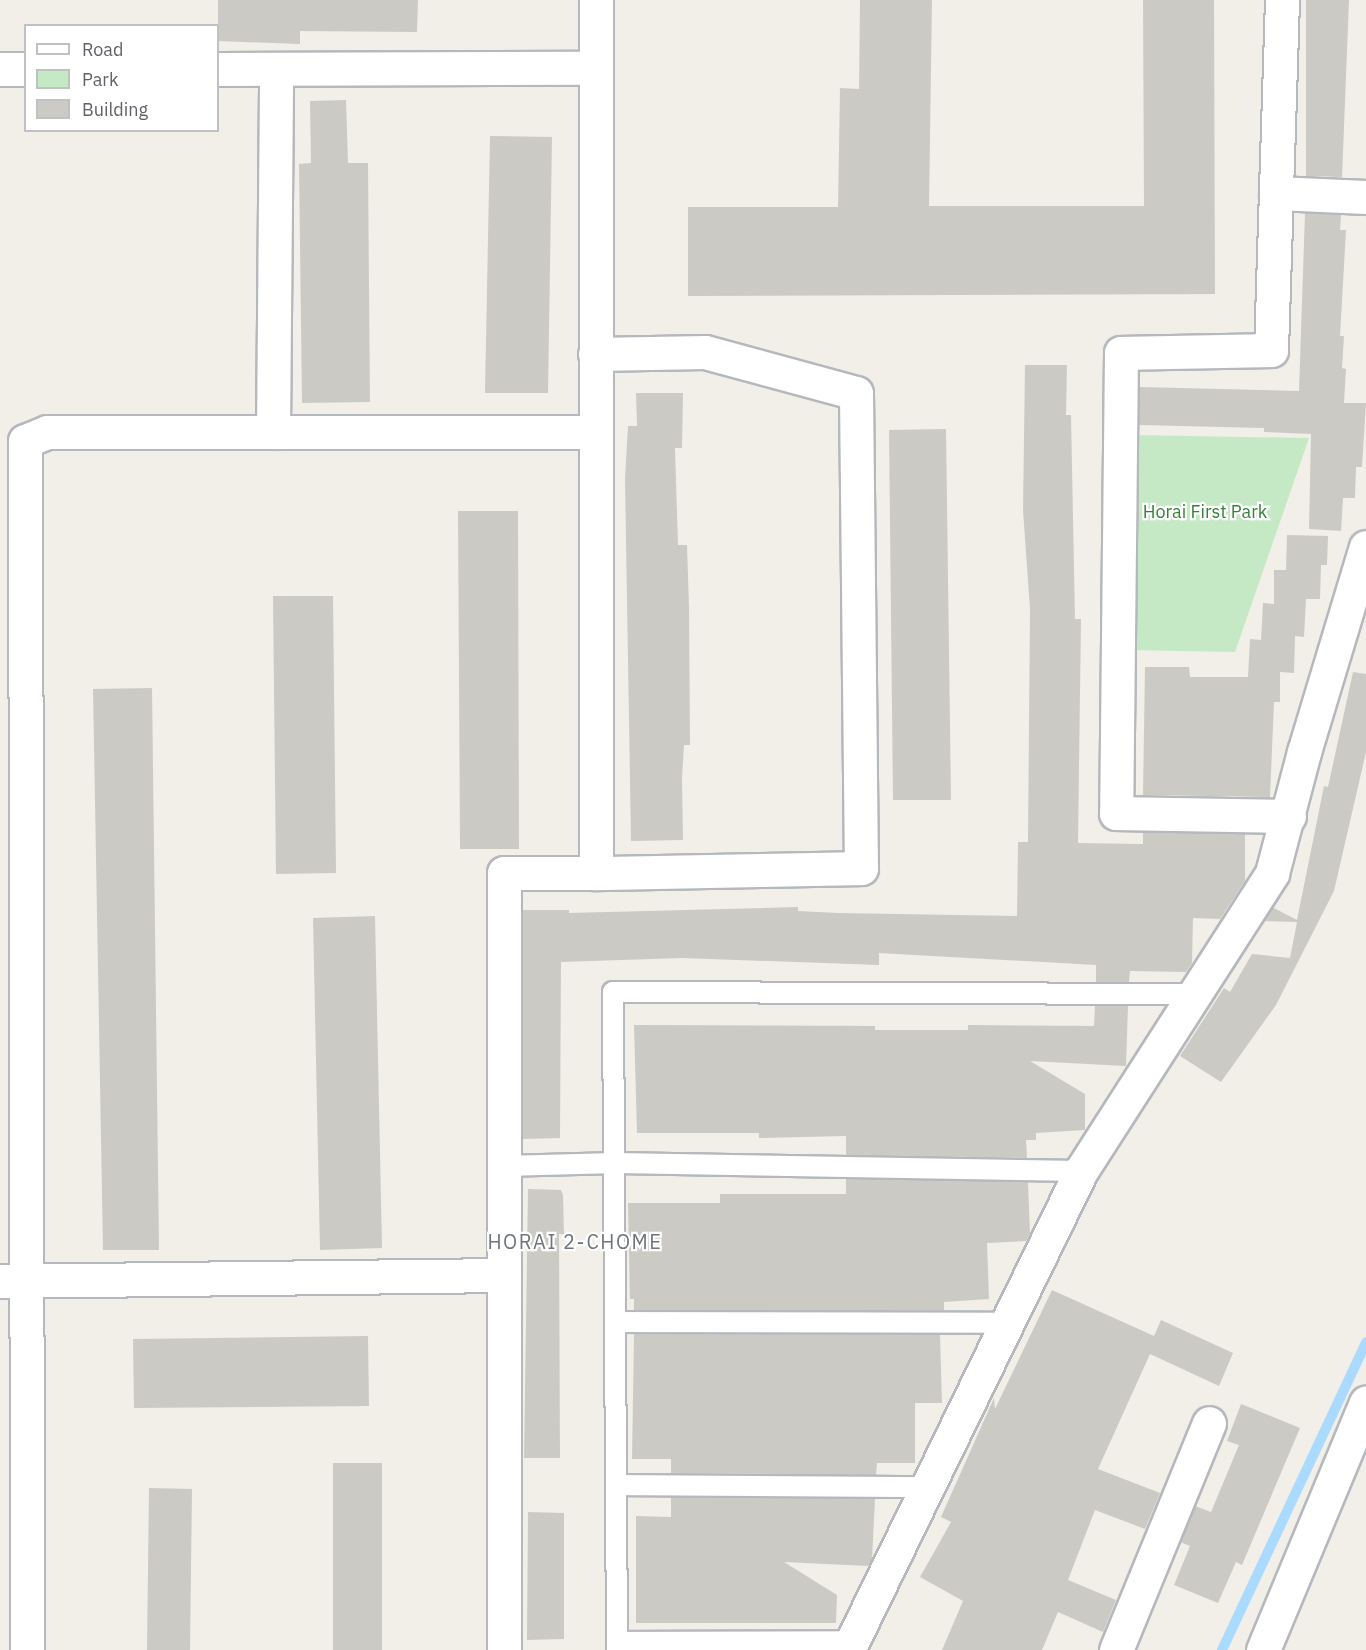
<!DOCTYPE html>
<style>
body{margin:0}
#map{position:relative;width:1366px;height:1650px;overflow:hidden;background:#f1efe8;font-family:"IBM Plex Sans",sans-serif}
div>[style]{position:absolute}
.green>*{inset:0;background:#c5e8c5}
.stream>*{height:10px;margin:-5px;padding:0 5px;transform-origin:5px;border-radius:5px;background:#aadaff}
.building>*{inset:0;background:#cccac5}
.roads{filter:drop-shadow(2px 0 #b5b8bc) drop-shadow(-2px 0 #b5b8bc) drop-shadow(0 2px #b5b8bc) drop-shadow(0 -2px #b5b8bc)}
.lane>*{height:20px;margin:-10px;padding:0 10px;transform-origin:10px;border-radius:10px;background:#fff}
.street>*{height:33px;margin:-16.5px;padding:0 16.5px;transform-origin:16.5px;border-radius:16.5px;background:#fff}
.secondary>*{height:33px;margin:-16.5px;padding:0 16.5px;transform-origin:16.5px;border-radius:16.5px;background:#fff}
span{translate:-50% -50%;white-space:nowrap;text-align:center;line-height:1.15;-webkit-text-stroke:4.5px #fff;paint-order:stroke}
.park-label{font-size:18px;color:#348238}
.neighbourhood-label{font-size:20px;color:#70757a;letter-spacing:1.5px}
.legend{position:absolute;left:24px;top:24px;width:195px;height:108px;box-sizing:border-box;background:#fff;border:2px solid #bfc1c3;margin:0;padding:8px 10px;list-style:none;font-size:18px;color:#5f6368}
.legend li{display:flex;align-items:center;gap:12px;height:30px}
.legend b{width:30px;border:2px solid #bfc1c3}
</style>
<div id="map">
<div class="green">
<div style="clip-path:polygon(1131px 435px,1309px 438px,1235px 652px,1128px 650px)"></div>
</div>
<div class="stream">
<div style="left:1222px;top:1650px;width:340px;rotate:-64.9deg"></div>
</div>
<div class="building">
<div style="clip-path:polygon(218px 0,418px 0,417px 32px,300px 31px,300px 44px,218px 41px)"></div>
<div style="clip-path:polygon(860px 0,932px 0,929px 206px,1144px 206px,1143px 0,1214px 0,1215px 294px,688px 296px,688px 207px,838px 207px,840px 88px,859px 89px)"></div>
<div style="clip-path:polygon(1306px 0,1349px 0,1342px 177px,1306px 176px)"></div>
<div style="clip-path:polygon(346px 100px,348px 163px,368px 163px,370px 402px,302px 403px,299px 164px,311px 163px,310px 101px)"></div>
<div style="clip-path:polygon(490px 136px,552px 137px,548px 393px,485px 393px)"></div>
<div style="clip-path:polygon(1305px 213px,1341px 215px,1340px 230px,1346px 230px,1340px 336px,1344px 336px,1342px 368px,1346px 369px,1344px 403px,1366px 403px,1362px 467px,1356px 467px,1355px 498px,1343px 498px,1341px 531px,1309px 529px,1311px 434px,1264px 432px,1264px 428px,1139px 425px,1139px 387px,1299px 391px)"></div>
<div style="clip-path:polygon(1025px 365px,1067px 365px,1066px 415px,1071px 415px,1075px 619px,1081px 619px,1078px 843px,1143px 844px,1143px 832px,1245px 834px,1245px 881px,1220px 919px,1193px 918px,1192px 963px,1186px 972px,1130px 971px,1129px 982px,1096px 982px,1096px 965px,879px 953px,879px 965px,682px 958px,561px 962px,560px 1138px,523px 1139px,523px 910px,569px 910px,569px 913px,798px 907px,798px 911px,837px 913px,1017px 916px,1018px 842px,1028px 842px,1030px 609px,1023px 510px)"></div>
<div style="clip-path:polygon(636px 393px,683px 393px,682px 448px,675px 448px,678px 545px,687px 545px,689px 607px,690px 745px,684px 745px,682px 778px,683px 840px,631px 841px,625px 479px,628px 426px,637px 426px)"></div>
<div style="clip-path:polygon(946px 429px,951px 800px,893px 800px,889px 430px)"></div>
<div style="clip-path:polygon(458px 511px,518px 511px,519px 849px,460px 849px)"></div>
<div style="clip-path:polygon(1287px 535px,1328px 536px,1327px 565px,1321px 565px,1320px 599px,1306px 599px,1304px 637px,1295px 636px,1294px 673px,1280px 672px,1280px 702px,1274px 702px,1270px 797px,1143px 795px,1145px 667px,1189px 667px,1190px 677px,1248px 677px,1250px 639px,1261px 640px,1263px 603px,1274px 604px,1274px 570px,1286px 570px)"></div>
<div style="clip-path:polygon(273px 596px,333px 596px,336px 873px,276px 874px)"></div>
<div style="clip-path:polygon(1353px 672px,1366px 674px,1366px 752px,1334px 891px,1276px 1005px,1221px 1082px,1180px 1056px,1224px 988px,1230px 992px,1252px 954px,1290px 958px,1297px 922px,1264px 921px,1272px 907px,1297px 920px,1324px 786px,1328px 787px)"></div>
<div style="clip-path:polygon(152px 688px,159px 1250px,103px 1250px,93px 689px)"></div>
<div style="clip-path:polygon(375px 916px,382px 1248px,320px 1250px,313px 918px)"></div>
<div style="clip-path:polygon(1095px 1006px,1128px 1006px,1126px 1066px,1030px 1061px,1085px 1094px,1085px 1130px,1036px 1133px,1036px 1140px,1026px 1140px,1027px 1158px,846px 1155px,846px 1136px,759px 1138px,759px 1133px,637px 1133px,634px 1025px,875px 1026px,875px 1030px,968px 1030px,968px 1025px,1094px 1026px)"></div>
<div style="clip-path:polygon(846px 1179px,1028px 1182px,1030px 1234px,1026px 1241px,987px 1243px,989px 1299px,944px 1302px,944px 1310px,634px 1310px,634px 1299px,630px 1299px,628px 1203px,720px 1203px,720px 1194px,846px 1194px)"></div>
<div style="clip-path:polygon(528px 1189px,561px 1190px,563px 1195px,564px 1234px,559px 1234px,560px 1458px,524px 1458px)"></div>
<div style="clip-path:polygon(1052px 1290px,1154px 1336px,1161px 1320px,1233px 1353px,1219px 1386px,1150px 1354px,1098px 1469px,1160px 1493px,1145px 1529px,1095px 1510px,1068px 1580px,1116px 1600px,1103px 1632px,1058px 1612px,1042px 1650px,942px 1650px,963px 1601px,920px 1577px,951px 1522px,941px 1517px,994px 1398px,995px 1409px)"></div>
<div style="clip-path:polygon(634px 1334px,940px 1335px,942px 1403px,915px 1403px,915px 1463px,877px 1463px,876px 1475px,671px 1473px,671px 1459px,632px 1459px)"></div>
<div style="clip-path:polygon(368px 1336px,369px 1406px,134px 1408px,133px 1339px)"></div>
<div style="clip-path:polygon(1241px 1404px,1300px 1428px,1242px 1565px,1236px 1562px,1218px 1603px,1174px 1585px,1190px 1546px,1180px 1542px,1195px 1506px,1211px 1512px,1239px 1445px,1227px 1441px)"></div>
<div style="clip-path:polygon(333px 1463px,382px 1463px,382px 1650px,333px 1650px)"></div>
<div style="clip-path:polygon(149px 1488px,192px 1489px,190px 1650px,147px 1650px)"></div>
<div style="clip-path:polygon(671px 1497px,875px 1499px,872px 1559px,868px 1566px,784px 1562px,837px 1595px,836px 1623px,636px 1623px,636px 1516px,671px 1517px)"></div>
<div style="clip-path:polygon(528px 1512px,564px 1513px,564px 1639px,527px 1640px)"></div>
</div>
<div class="roads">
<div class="lane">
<div style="left:504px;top:1166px;width:112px;rotate:-1.5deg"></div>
<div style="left:616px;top:1163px;width:465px;rotate:1deg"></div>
<div style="left:618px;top:1322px;width:390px;rotate:0.1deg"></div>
<div style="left:617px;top:1485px;width:312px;rotate:0.4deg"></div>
<div style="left:617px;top:1642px;width:234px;rotate:-0.2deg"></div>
<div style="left:617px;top:1650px;width:658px;rotate:-90.35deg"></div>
<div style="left:613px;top:992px;width:582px;rotate:0.2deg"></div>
</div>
<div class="street">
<div style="left:1282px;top:0;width:350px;rotate:91.8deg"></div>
<div style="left:1271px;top:350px;width:150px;rotate:178.9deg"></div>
<div style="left:1121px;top:353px;width:460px;rotate:90.6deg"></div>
<div style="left:1116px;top:813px;width:173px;rotate:1deg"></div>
<div style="left:0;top:69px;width:26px"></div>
<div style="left:218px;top:69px;width:376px;rotate:-0.2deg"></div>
<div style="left:1276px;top:193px;width:90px;rotate:2.5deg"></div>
<div style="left:595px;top:354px;width:110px;rotate:-1deg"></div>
<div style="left:705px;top:352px;width:156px;rotate:15.2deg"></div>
<div style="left:856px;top:393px;width:475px;rotate:89.4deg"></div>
<div style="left:861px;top:868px;width:265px;rotate:178.9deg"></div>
<div style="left:273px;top:432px;width:363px;rotate:-89.5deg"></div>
<div style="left:0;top:1281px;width:503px;rotate:-0.68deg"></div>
<div style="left:27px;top:1650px;width:1209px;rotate:-90.09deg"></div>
<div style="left:25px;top:441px;width:24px;rotate:-22deg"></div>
<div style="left:47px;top:432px;width:549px"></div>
<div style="left:504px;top:1650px;width:777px;rotate:-90deg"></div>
<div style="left:504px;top:873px;width:92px"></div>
<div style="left:596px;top:873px;width:873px;rotate:-90deg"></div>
<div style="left:848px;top:1650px;width:533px;rotate:-64.06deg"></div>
<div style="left:1081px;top:1171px;width:354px;rotate:-57.3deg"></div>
<div style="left:1272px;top:873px;width:125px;rotate:-75.2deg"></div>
<div style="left:1304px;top:752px;width:214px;rotate:-73.2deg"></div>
<div style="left:1116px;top:1650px;width:245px;rotate:-67.7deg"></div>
</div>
<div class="secondary">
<div style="left:1263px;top:1650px;width:268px;rotate:-67.4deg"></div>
</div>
</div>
<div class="park-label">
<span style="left:1205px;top:512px">Horai First Park</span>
</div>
<div class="neighbourhood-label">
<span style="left:575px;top:1241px">HORAI 2-CHOME</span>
</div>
<ul class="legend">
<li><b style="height:8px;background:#fff"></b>Road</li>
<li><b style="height:16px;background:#c5e8c5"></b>Park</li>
<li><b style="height:16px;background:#cccac5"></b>Building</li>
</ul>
</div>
